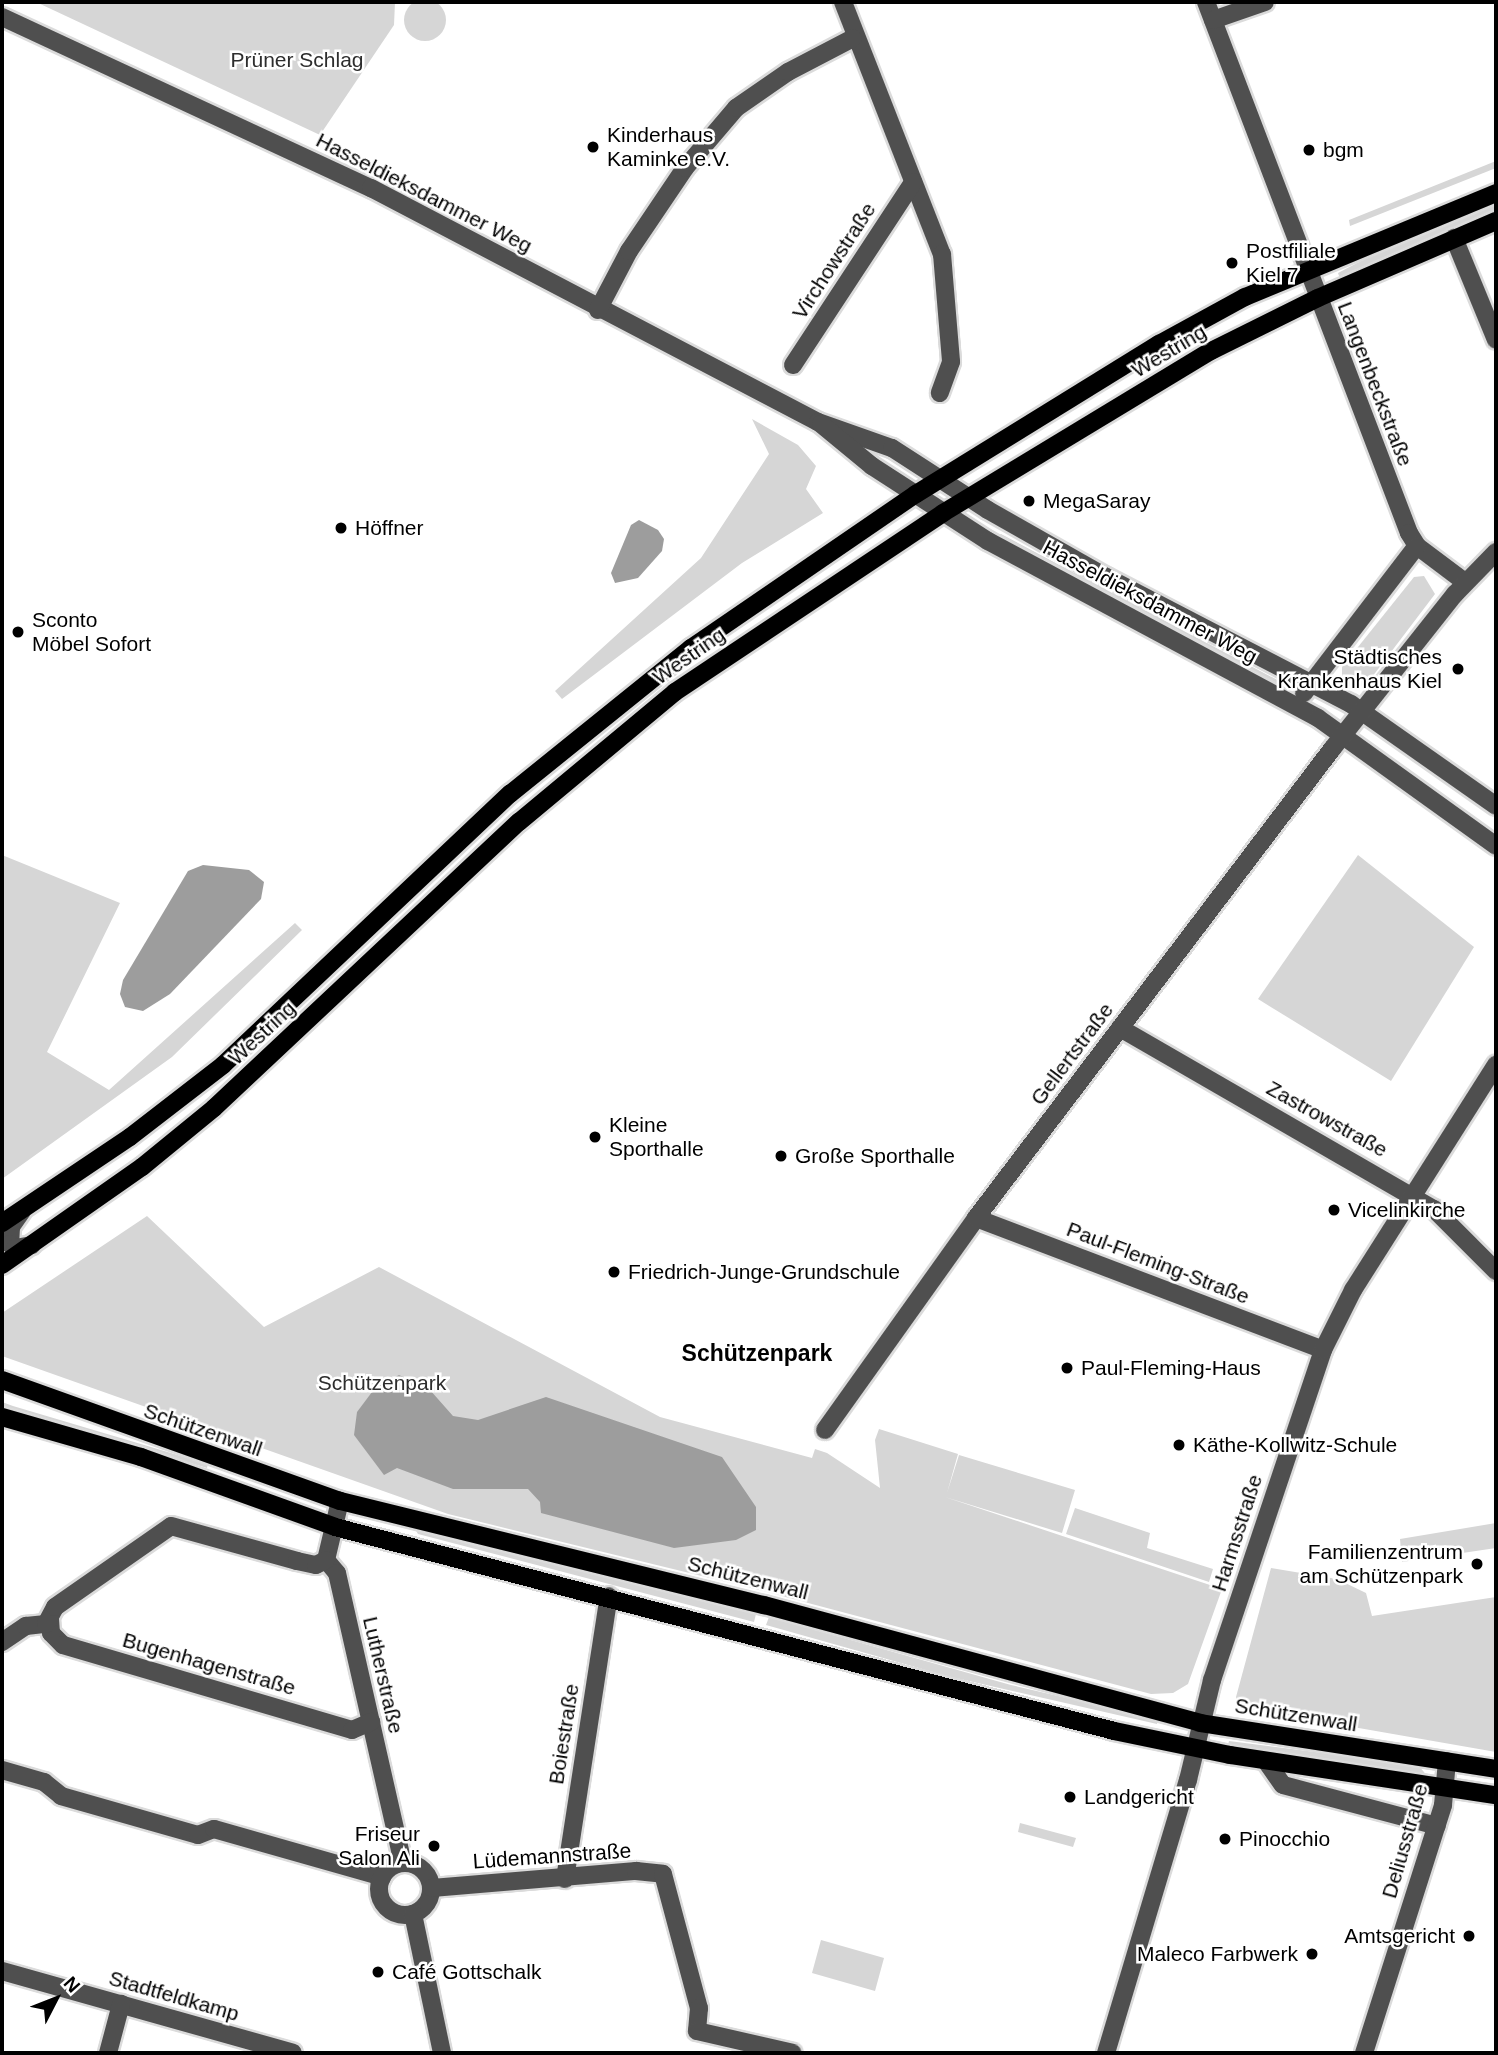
<!DOCTYPE html>
<meta charset="utf-8">
<style>
body{margin:0}
#map{position:relative;width:1498px;height:2055px;overflow:hidden;background:#fff;font-family:Arial,sans-serif}
div>[style]{position:absolute}
.green>*{inset:0;background:#d6d6d6}
.round{border-radius:50%}
.water>*{inset:0;background:#9d9d9d}
.roads{filter:drop-shadow(2px 0 #dbdbdb) drop-shadow(-2px 0 #dbdbdb) drop-shadow(0 2px #dbdbdb) drop-shadow(0 -2px #dbdbdb)}
.minor>*{height:18px;margin:-9px;padding:0 9px;transform-origin:9px;border-radius:9px;background:#4f4f4f}
.minor>.ring{margin:-9px;padding:0;box-sizing:content-box;background:none;border:18px solid #4f4f4f;border-radius:50%}
.major>*{height:18px;margin:-9px;padding:0 9px;transform-origin:9px;border-radius:9px;background:#000}
.dots>*{width:19px;height:19px;translate:-50% -50%;box-sizing:border-box;border:4px solid #fff;border-radius:50%}
span{translate:-50% -50%;white-space:nowrap;text-align:center;line-height:1.15;-webkit-text-stroke:5px #fff;paint-order:stroke}
.park-label{font-size:21px;color:#2d2d2d}
.poi-label{font-size:21px;color:#000}
.left{translate:0 -50%;text-align:left}
.right{translate:-100% -50%;text-align:right}
.street-label{font-size:21px;color:#000}
.neighbourhood-label{font-size:23px;color:#000;font-weight:700}
.frame{position:absolute;inset:0;border:4px solid #000;pointer-events:none}
.north{position:absolute;left:21px;top:1964px;width:70px;height:70px;-webkit-text-stroke:5px #fff;paint-order:stroke;rotate:48deg;font-size:19px;font-weight:700;line-height:28px;text-align:center;color:#000}
.north::after{content:'';display:block;margin:auto;width:24px;height:32px;background:#000;clip-path:polygon(50% 0,100% 100%,50% 72%,0 100%)}
</style>
<div id="map">
<div class="green">
<div class="round" style="left:404px;top:-1px;width:42px;height:42px"></div>
<div style="clip-path:polygon(36px 2px,395px 2px,394px 25px,320px 135px)"></div>
<div style="clip-path:polygon(1496px 161px,1496px 168px,1350px 226px,1349px 220px)"></div>
<div style="clip-path:polygon(1496px 198px,1496px 216px,1340px 279px,1338px 273px,1429px 225px)"></div>
<div style="clip-path:polygon(752px 419px,798px 445px,816px 466px,806px 489px,823px 513px,742px 563px,562px 699px,555px 691px,701px 558px,769px 454px)"></div>
<div style="clip-path:polygon(1001px 534px,1285px 684px,1281px 693px,1273px 683px,996px 537px)"></div>
<div style="clip-path:polygon(1424px 576px,1435px 594px,1366px 685px,1354px 689px,1342px 680px,1342px 667px,1414px 577px)"></div>
<div style="clip-path:polygon(2px 855px,120px 903px,47px 1052px,109px 1090px,295px 923px,302px 930px,172px 1057px,2px 1179px)"></div>
<div style="clip-path:polygon(1358px 855px,1474px 947px,1391px 1081px,1258px 999px)"></div>
<div style="clip-path:polygon(147px 1216px,264px 1327px,379px 1267px,660px 1417px,812px 1458px,815px 1449px,827px 1453px,880px 1488px,875px 1440px,879px 1429px,958px 1454px,947px 1493px,959px 1455px,1075px 1490px,1062px 1533px,945px 1497px,1222px 1589px,1188px 1684px,1173px 1693px,1151px 1694px,755px 1589px,448px 1514px,2px 1356px,2px 1313px)"></div>
<div style="clip-path:polygon(2px 1402px,13px 1406px,208px 1464px,207px 1468px,21px 1413px,2px 1407px)"></div>
<div style="clip-path:polygon(1075px 1508px,1150px 1533px,1147px 1548px,1213px 1569px,1209px 1582px,1066px 1534px)"></div>
<div style="clip-path:polygon(1496px 1523px,1496px 1548px,1402px 1562px,1400px 1539px)"></div>
<div style="clip-path:polygon(415px 1529px,625px 1578px,756px 1614px,754px 1622px,418px 1534px)"></div>
<div style="clip-path:polygon(1271px 1568px,1337px 1579px,1366px 1593px,1372px 1616px,1496px 1597px,1496px 1752px,1238px 1707px,1236px 1697px)"></div>
<div style="clip-path:polygon(769px 1617px,1011px 1685px,1158px 1719px,1157px 1724px,947px 1676px,766px 1625px)"></div>
<div style="clip-path:polygon(1229px 1741px,1418px 1765px,1429px 1778px,1250px 1750px,1228px 1745px)"></div>
<div style="clip-path:polygon(1020px 1823px,1076px 1838px,1073px 1847px,1018px 1832px)"></div>
<div style="clip-path:polygon(821px 1940px,884px 1958px,875px 1991px,812px 1973px)"></div>
</div>
<div class="water">
<div style="clip-path:polygon(639px 520px,658px 530px,664px 539px,662px 551px,638px 578px,615px 583px,611px 573px,631px 525px)"></div>
<div style="clip-path:polygon(203px 865px,249px 870px,264px 882px,261px 899px,170px 994px,143px 1011px,125px 1007px,120px 994px,123px 980px,188px 871px)"></div>
<div style="clip-path:polygon(399px 1375px,430px 1390px,453px 1416px,478px 1420px,546px 1397px,722px 1457px,756px 1507px,756px 1530px,736px 1540px,674px 1548px,541px 1513px,540px 1502px,528px 1489px,453px 1489px,397px 1468px,384px 1475px,354px 1435px,357px 1412px,375px 1388px)"></div>
</div>
<div class="roads">
<div class="minor">
<div style="left:843px;top:2px;width:271px;rotate:68.6deg"></div>
<div style="left:942px;top:254px;width:108px;rotate:85.2deg"></div>
<div style="left:951px;top:362px;width:33px;rotate:110deg"></div>
<div style="left:1206px;top:2px;width:568px;rotate:69.08deg"></div>
<div style="left:1409px;top:533px;width:15px;rotate:58deg"></div>
<div style="left:1417px;top:546px;width:60px;rotate:36.9deg"></div>
<div style="left:2px;top:17px;width:407px;rotate:24.9deg"></div>
<div style="left:371px;top:188px;width:505px;rotate:27.63deg"></div>
<div style="left:818px;top:422px;width:78px;rotate:19.4deg"></div>
<div style="left:892px;top:448px;width:114px;rotate:32.9deg"></div>
<div style="left:988px;top:510px;width:136px;rotate:29.6deg"></div>
<div style="left:1106px;top:577px;width:276px;rotate:27.4deg"></div>
<div style="left:1351px;top:704px;width:177px;rotate:35.1deg"></div>
<div style="left:1213px;top:20px;width:55px;rotate:-19.1deg"></div>
<div style="left:1454px;top:238px;width:110px;rotate:67.6deg"></div>
<div style="left:598px;top:310px;width:67px;rotate:-62.3deg"></div>
<div style="left:629px;top:251px;width:100px;rotate:-56deg"></div>
<div style="left:685px;top:168px;width:79px;rotate:-49.6deg"></div>
<div style="left:736px;top:108px;width:63px;rotate:-34.7deg"></div>
<div style="left:788px;top:72px;width:73px;rotate:-27.6deg"></div>
<div style="left:793px;top:365px;width:219px;rotate:-56.7deg"></div>
<div style="left:821px;top:424px;width:66px;rotate:39.5deg"></div>
<div style="left:872px;top:466px;width:138px;rotate:32.9deg"></div>
<div style="left:988px;top:541px;width:374px;rotate:28.2deg"></div>
<div style="left:1318px;top:718px;width:219px;rotate:35.7deg"></div>
<div style="left:1304px;top:693px;width:185px;rotate:-52.5deg"></div>
<div style="left:1120px;top:1028px;width:362px;rotate:30deg"></div>
<div style="left:1434px;top:1209px;width:88px;rotate:45deg"></div>
<div style="left:22px;top:1211px;width:19px;rotate:125deg"></div>
<div style="left:11px;top:1227px;width:17px;rotate:93deg"></div>
<div style="left:10px;top:1244px;width:6px;rotate:39deg"></div>
<div style="left:15px;top:1248px;width:17px;rotate:-10deg"></div>
<div style="left:976px;top:1218px;width:371px;rotate:20.8deg"></div>
<div style="left:825px;top:1430px;width:260px;rotate:-54.5deg"></div>
<div style="left:976px;top:1218px;width:589px;rotate:-52.8deg"></div>
<div style="left:1332px;top:749px;width:198px;rotate:-51.6deg"></div>
<div style="left:1455px;top:594px;width:59px;rotate:-45.7deg"></div>
<div style="left:326px;top:1560px;width:17px;rotate:50deg"></div>
<div style="left:337px;top:1573px;width:297px;rotate:77.2deg"></div>
<div style="left:326px;top:1560px;width:61px;rotate:-76.7deg"></div>
<div style="left:50px;top:1619px;width:14px;rotate:86deg"></div>
<div style="left:51px;top:1633px;width:17px;rotate:45deg"></div>
<div style="left:63px;top:1645px;width:301px;rotate:16.4deg"></div>
<div style="left:352px;top:1730px;width:21px;rotate:-23deg"></div>
<div style="left:2px;top:1642px;width:29px;rotate:-34deg"></div>
<div style="left:26px;top:1626px;width:20px;rotate:-6deg"></div>
<div style="left:46px;top:1624px;width:19px;rotate:-62deg"></div>
<div style="left:55px;top:1607px;width:141px;rotate:-34.9deg"></div>
<div style="left:171px;top:1526px;width:131px;rotate:15.5deg"></div>
<div style="left:297px;top:1561px;width:19px;rotate:12deg"></div>
<div style="left:316px;top:1565px;width:11px;rotate:-27deg"></div>
<div style="left:1266px;top:1761px;width:29px;rotate:55deg"></div>
<div style="left:1283px;top:1785px;width:159px;rotate:14.9deg"></div>
<div style="left:2px;top:1770px;width:44px;rotate:15.9deg"></div>
<div style="left:44px;top:1782px;width:22px;rotate:39deg"></div>
<div style="left:61px;top:1796px;width:142px;rotate:15.9deg"></div>
<div style="left:198px;top:1835px;width:17px;rotate:-21deg"></div>
<div style="left:214px;top:1829px;width:175px;rotate:15.9deg"></div>
<div class="ring" style="left:379px;top:1863px;width:34px;height:34px"></div>
<div style="left:565px;top:1879px;width:286px;rotate:-81.2deg"></div>
<div style="left:432px;top:1888px;width:205px;rotate:-4.8deg"></div>
<div style="left:636px;top:1871px;width:27px;rotate:6deg"></div>
<div style="left:663px;top:1874px;width:139px;rotate:75deg"></div>
<div style="left:699px;top:2008px;width:23px;rotate:95deg"></div>
<div style="left:697px;top:2031px;width:98px;rotate:12.9deg"></div>
<div style="left:413px;top:1914px;width:142px;rotate:78.2deg"></div>
<div style="left:2px;top:1971px;width:302px;rotate:15.7deg"></div>
<div style="left:108px;top:2053px;width:51px;rotate:-75.1deg"></div>
<div style="left:1106px;top:2053px;width:285px;rotate:-73.3deg"></div>
<div style="left:1188px;top:1780px;width:103px;rotate:-76.5deg"></div>
<div style="left:1212px;top:1680px;width:348px;rotate:-71.4deg"></div>
<div style="left:1323px;top:1350px;width:67px;rotate:-63.4deg"></div>
<div style="left:1353px;top:1290px;width:267px;rotate:-57.6deg"></div>
<div style="left:1364px;top:2053px;width:260px;rotate:-72.3deg"></div>
<div style="left:1443px;top:1805px;width:44px;rotate:-84.8deg"></div>
</div>
<div class="major">
<div style="left:2px;top:1223px;width:154px;rotate:-33.9deg"></div>
<div style="left:130px;top:1137px;width:118px;rotate:-37.7deg"></div>
<div style="left:223px;top:1065px;width:395px;rotate:-43.4deg"></div>
<div style="left:510px;top:794px;width:233px;rotate:-38.9deg"></div>
<div style="left:691px;top:648px;width:273px;rotate:-34.4deg"></div>
<div style="left:916px;top:494px;width:286px;rotate:-31.7deg"></div>
<div style="left:1159px;top:344px;width:98px;rotate:-28.7deg"></div>
<div style="left:1245px;top:297px;width:272px;rotate:-22.5deg"></div>
<div style="left:2px;top:1265px;width:171px;rotate:-35deg"></div>
<div style="left:142px;top:1167px;width:93px;rotate:-39.3deg"></div>
<div style="left:214px;top:1108px;width:418px;rotate:-43.2deg"></div>
<div style="left:519px;top:822px;width:203px;rotate:-39.8deg"></div>
<div style="left:675px;top:692px;width:322px;rotate:-33.7deg"></div>
<div style="left:943px;top:513px;width:313px;rotate:-31.2deg"></div>
<div style="left:1211px;top:351px;width:119px;rotate:-26.4deg"></div>
<div style="left:1318px;top:298px;width:194px;rotate:-23.4deg"></div>
<div style="left:2px;top:1380px;width:359px;rotate:19.7deg"></div>
<div style="left:340px;top:1501px;width:437px;rotate:13.8deg"></div>
<div style="left:764px;top:1605px;width:452px;rotate:15.1deg"></div>
<div style="left:1200px;top:1723px;width:300px;rotate:8.8deg"></div>
<div style="left:2px;top:1417px;width:145px;rotate:16.1deg"></div>
<div style="left:141px;top:1457px;width:206px;rotate:19.8deg"></div>
<div style="left:335px;top:1527px;width:805px;rotate:14.67deg"></div>
<div style="left:1114px;top:1731px;width:118px;rotate:11.7deg"></div>
<div style="left:1230px;top:1755px;width:269px;rotate:8.6deg"></div>
</div>
</div>
<div class="dots">
<div style="left:593px;top:147px;background:#000"></div>
<div style="left:1309px;top:150px;background:#000"></div>
<div style="left:1232px;top:263px;background:#000"></div>
<div style="left:1029px;top:501px;background:#000"></div>
<div style="left:341px;top:528px;background:#000"></div>
<div style="left:18px;top:632px;background:#000"></div>
<div style="left:1458px;top:669px;background:#000"></div>
<div style="left:595px;top:1137px;background:#000"></div>
<div style="left:781px;top:1156px;background:#000"></div>
<div style="left:1334px;top:1210px;background:#000"></div>
<div style="left:614px;top:1272px;background:#000"></div>
<div style="left:1067px;top:1368px;background:#000"></div>
<div style="left:1179px;top:1445px;background:#000"></div>
<div style="left:1477px;top:1564px;background:#000"></div>
<div style="left:1070px;top:1797px;background:#000"></div>
<div style="left:1225px;top:1839px;background:#000"></div>
<div style="left:434px;top:1846px;background:#000"></div>
<div style="left:1469px;top:1936px;background:#000"></div>
<div style="left:1312px;top:1954px;background:#000"></div>
<div style="left:378px;top:1972px;background:#000"></div>
</div>
<div class="park-label">
<span style="left:297px;top:60px">Prüner Schlag</span>
<span style="left:382px;top:1383px">Schützenpark</span>
</div>
<div class="poi-label">
<span class="left" style="left:607px;top:147px">Kinderhaus<br>Kaminke e.V.</span>
<span class="left" style="left:1323px;top:150px">bgm</span>
<span class="left" style="left:1246px;top:263px">Postfiliale<br>Kiel 7</span>
<span class="left" style="left:1043px;top:501px">MegaSaray</span>
<span class="left" style="left:355px;top:528px">Höffner</span>
<span class="left" style="left:32px;top:632px">Sconto<br>Möbel Sofort</span>
<span class="right" style="left:1442px;top:669px">Städtisches<br>Krankenhaus Kiel</span>
<span class="left" style="left:609px;top:1137px">Kleine<br>Sporthalle</span>
<span class="left" style="left:795px;top:1156px">Große Sporthalle</span>
<span class="left" style="left:1348px;top:1210px">Vicelinkirche</span>
<span class="left" style="left:628px;top:1272px">Friedrich-Junge-Grundschule</span>
<span class="left" style="left:1081px;top:1368px">Paul-Fleming-Haus</span>
<span class="left" style="left:1193px;top:1445px">Käthe-Kollwitz-Schule</span>
<span class="right" style="left:1463px;top:1564px">Familienzentrum<br>am Schützenpark</span>
<span class="left" style="left:1084px;top:1797px">Landgericht</span>
<span class="right" style="left:420px;top:1846px">Friseur<br>Salon Ali</span>
<span class="left" style="left:1239px;top:1839px">Pinocchio</span>
<span class="right" style="left:1455px;top:1936px">Amtsgericht</span>
<span class="right" style="left:1298px;top:1954px">Maleco Farbwerk</span>
<span class="left" style="left:392px;top:1972px">Café Gottschalk</span>
</div>
<div class="street-label">
<span style="left:424px;top:193px;rotate:27deg">Hasseldieksdammer Weg</span>
<span style="left:834px;top:261px;rotate:-57deg">Virchowstraße</span>
<span style="left:1169px;top:351px;rotate:-31deg">Westring</span>
<span style="left:1375px;top:384px;rotate:69deg">Langenbeckstraße</span>
<span style="left:1150px;top:602px;rotate:28deg">Hasseldieksdammer Weg</span>
<span style="left:689px;top:656px;rotate:-35deg">Westring</span>
<span style="left:262px;top:1033px;rotate:-43deg">Westring</span>
<span style="left:1072px;top:1054px;rotate:-53deg">Gellertstraße</span>
<span style="left:1327px;top:1119px;rotate:29deg">Zastrowstraße</span>
<span style="left:1158px;top:1263px;rotate:21deg">Paul-Fleming-Straße</span>
<span style="left:203px;top:1430px;rotate:19deg">Schützenwall</span>
<span style="left:1237px;top:1533px;rotate:-72deg">Harmsstraße</span>
<span style="left:748px;top:1578px;rotate:14deg">Schützenwall</span>
<span style="left:209px;top:1664px;rotate:16deg">Bugenhagenstraße</span>
<span style="left:383px;top:1675px;rotate:77deg">Lutherstraße</span>
<span style="left:1296px;top:1715px;rotate:9deg">Schützenwall</span>
<span style="left:564px;top:1734px;rotate:-81deg">Boiestraße</span>
<span style="left:1405px;top:1841px;rotate:-74deg">Deliusstraße</span>
<span style="left:552px;top:1856px;rotate:-4deg">Lüdemannstraße</span>
<span style="left:174px;top:1996px;rotate:16deg">Stadtfeldkamp</span>
</div>
<div class="neighbourhood-label">
<span style="left:757px;top:1353px">Schützenpark</span>
</div>
<div class="frame"></div>
<div class="north">N</div>
</div>
